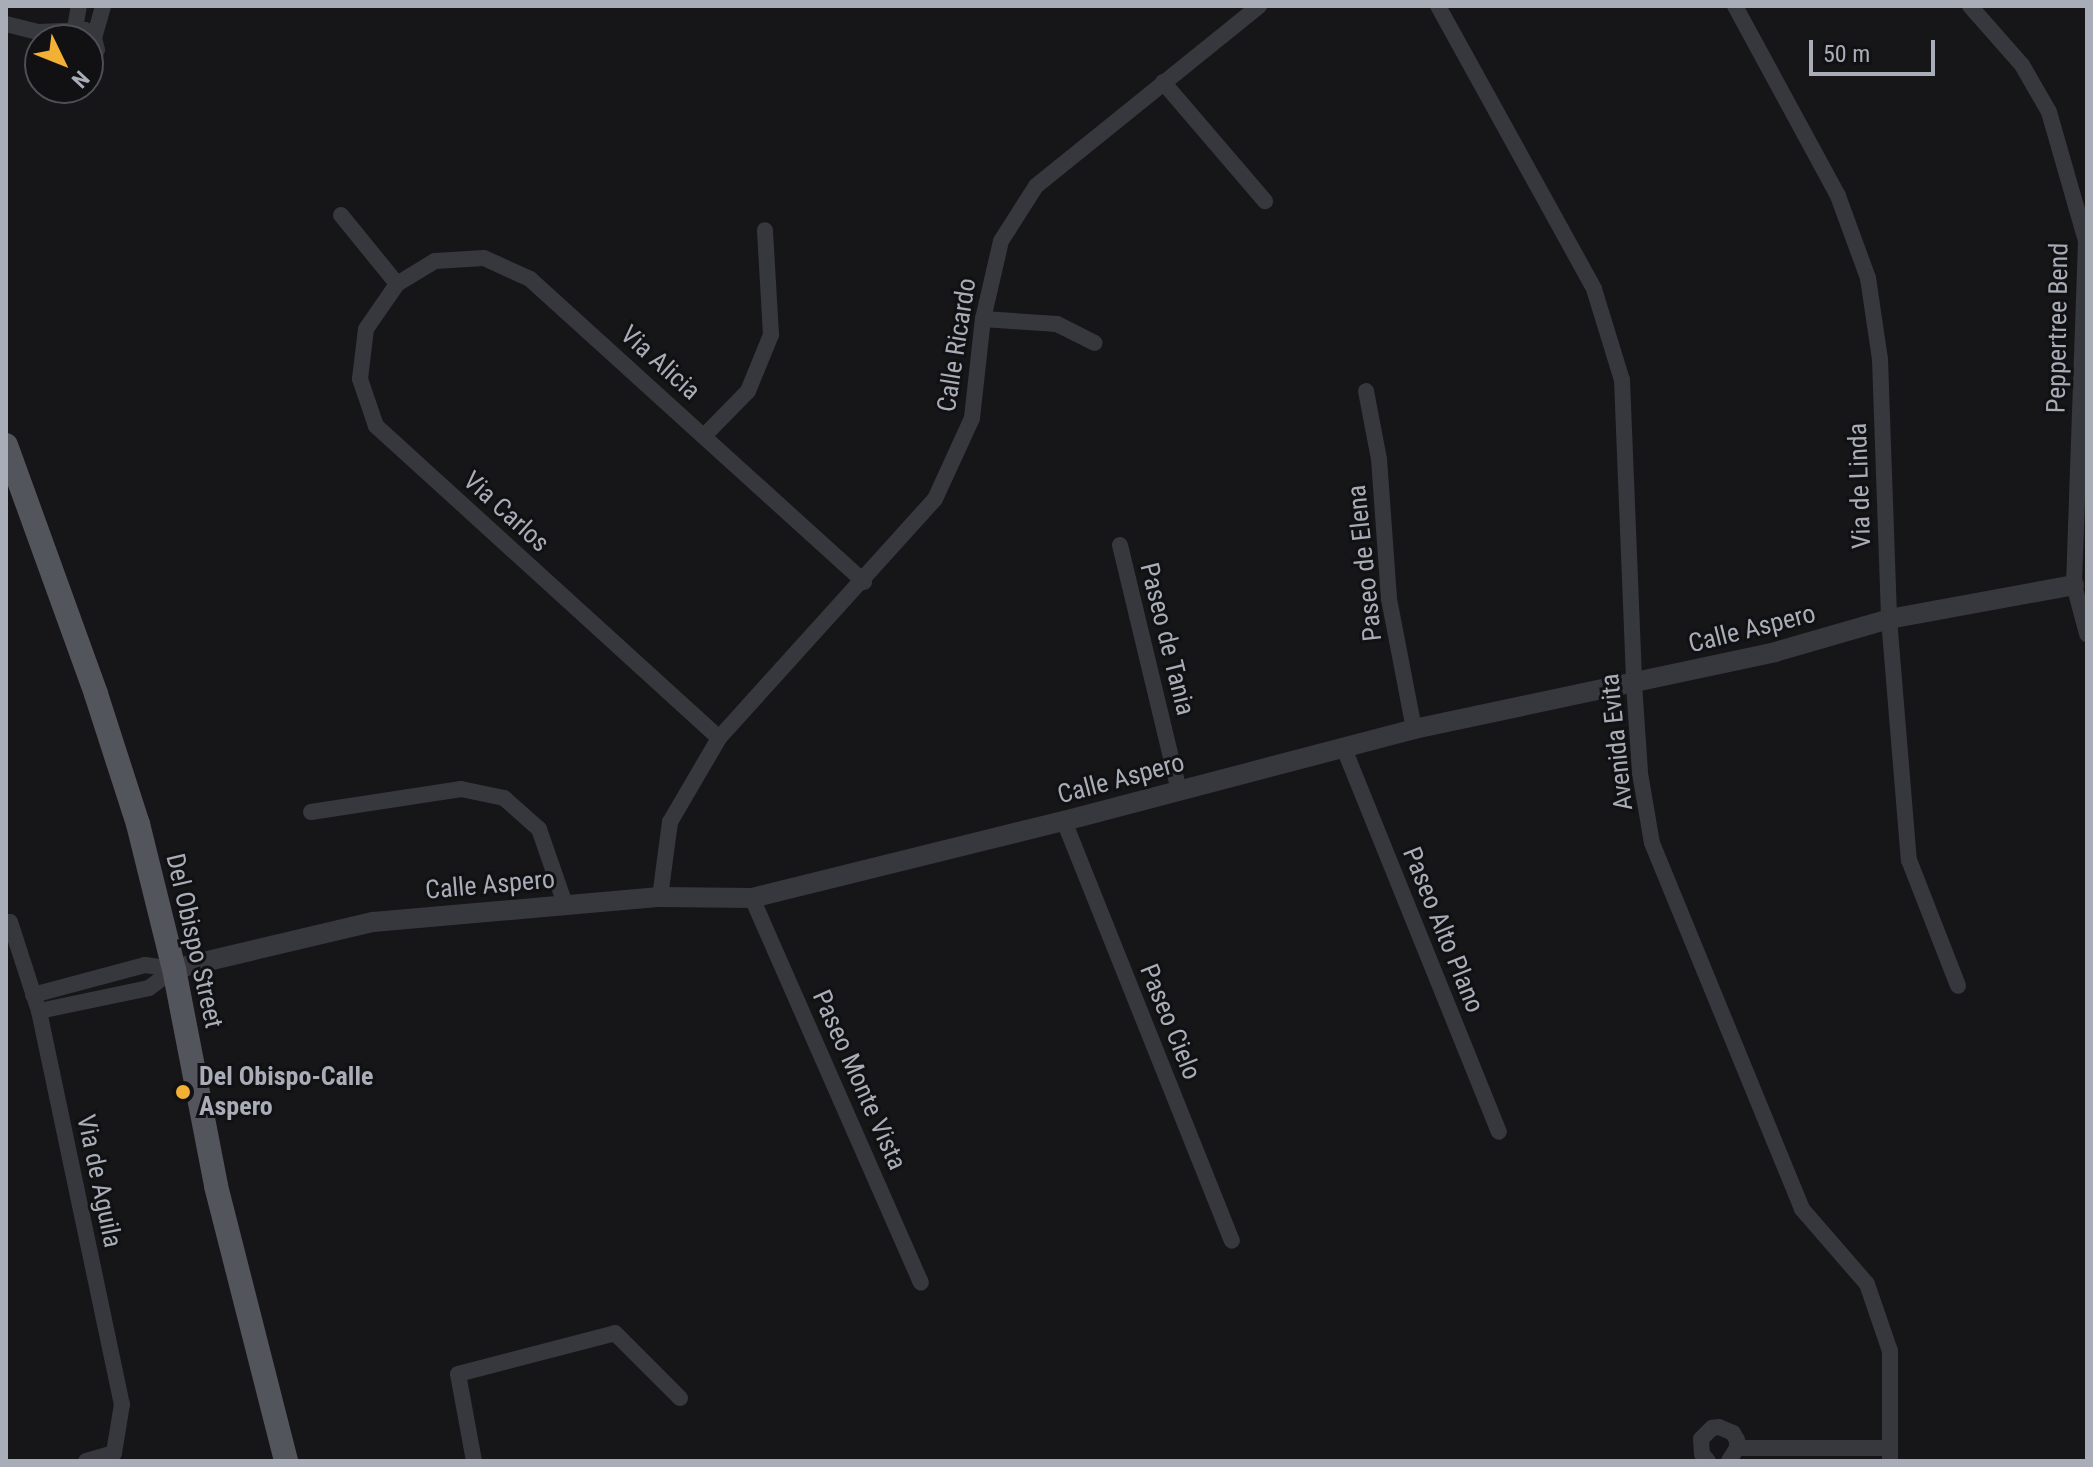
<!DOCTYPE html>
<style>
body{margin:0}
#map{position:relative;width:2093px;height:1467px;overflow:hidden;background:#161618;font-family:"Roboto Condensed",sans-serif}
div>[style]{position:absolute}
.minor>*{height:16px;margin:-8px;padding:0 8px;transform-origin:8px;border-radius:8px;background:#37383d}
.tertiary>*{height:20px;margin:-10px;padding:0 10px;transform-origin:10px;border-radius:10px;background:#37383d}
.primary>*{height:24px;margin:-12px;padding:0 12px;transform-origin:12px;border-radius:12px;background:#53555c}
.dots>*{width:22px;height:22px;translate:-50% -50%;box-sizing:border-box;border:4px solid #111113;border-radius:50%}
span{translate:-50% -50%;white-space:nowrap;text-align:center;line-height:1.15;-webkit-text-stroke:6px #111113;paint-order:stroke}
.street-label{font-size:26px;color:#a8adb8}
.poi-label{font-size:26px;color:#a8adb8;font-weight:700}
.left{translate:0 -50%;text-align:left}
.frame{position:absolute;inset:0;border:8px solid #a8adb8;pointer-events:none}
.north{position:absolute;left:24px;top:24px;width:80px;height:80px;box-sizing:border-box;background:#111113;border:2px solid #4d4f55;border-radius:50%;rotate:133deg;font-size:22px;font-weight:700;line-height:32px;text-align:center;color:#a8adb8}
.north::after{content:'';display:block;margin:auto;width:28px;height:36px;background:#f2b134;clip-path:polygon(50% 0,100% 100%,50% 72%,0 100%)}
.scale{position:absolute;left:1809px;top:40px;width:126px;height:36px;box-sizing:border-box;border:4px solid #a8adb8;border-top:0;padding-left:10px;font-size:24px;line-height:28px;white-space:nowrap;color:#a8adb8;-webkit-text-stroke:6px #111113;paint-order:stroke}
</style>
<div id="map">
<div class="minor">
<div style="left:1438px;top:6px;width:323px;rotate:61.1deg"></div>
<div style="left:1594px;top:289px;width:95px;rotate:72.9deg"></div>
<div style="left:1622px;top:380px;width:304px;rotate:87.7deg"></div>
<div style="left:1634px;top:684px;width:89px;rotate:86.1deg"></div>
<div style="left:1640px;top:773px;width:71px;rotate:80.3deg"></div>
<div style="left:1652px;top:843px;width:396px;rotate:67.7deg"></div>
<div style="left:1802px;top:1209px;width:99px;rotate:49.1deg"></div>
<div style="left:1867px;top:1284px;width:71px;rotate:71.1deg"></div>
<div style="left:1890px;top:1351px;width:110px;rotate:90deg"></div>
<div style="left:1735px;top:6px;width:216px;rotate:61.5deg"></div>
<div style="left:1838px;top:196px;width:87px;rotate:69.9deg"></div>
<div style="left:1868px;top:278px;width:82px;rotate:81.6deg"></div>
<div style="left:1880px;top:359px;width:260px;rotate:88deg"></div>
<div style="left:1889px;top:619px;width:242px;rotate:85.3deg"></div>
<div style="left:1909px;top:860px;width:135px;rotate:68.7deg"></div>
<div style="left:1970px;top:6px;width:79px;rotate:48.6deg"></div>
<div style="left:2022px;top:65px;width:54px;rotate:60.1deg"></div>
<div style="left:2049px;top:112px;width:134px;rotate:74deg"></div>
<div style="left:2086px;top:241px;width:344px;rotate:92deg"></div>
<div style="left:2074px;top:585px;width:51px;rotate:75.1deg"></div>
<div style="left:6px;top:24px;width:34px;rotate:14deg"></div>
<div style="left:39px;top:32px;width:46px;rotate:-2.5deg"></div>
<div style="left:85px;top:30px;width:12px;rotate:42deg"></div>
<div style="left:94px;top:38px;width:12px;rotate:76deg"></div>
<div style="left:97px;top:50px;width:17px;rotate:121deg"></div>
<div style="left:75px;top:28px;width:22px;rotate:-80deg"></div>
<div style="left:94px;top:38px;width:33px;rotate:-74deg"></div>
<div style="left:1163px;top:82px;width:157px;rotate:49.4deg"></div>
<div style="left:341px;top:215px;width:89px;rotate:50.9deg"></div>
<div style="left:983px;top:319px;width:74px;rotate:3.9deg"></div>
<div style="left:1057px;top:324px;width:42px;rotate:26.6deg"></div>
<div style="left:1366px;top:391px;width:69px;rotate:79.2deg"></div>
<div style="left:1379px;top:459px;width:140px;rotate:85.9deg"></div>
<div style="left:1389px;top:599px;width:132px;rotate:79.1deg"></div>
<div style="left:704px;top:436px;width:63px;rotate:-45.6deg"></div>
<div style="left:748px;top:391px;width:61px;rotate:-67.7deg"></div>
<div style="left:771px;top:335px;width:105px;rotate:-93.3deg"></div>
<div style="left:1120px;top:545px;width:252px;rotate:76.5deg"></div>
<div style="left:719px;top:738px;width:464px;rotate:-137.7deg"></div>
<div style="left:376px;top:426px;width:50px;rotate:-108.8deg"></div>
<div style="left:360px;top:379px;width:50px;rotate:-83.2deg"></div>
<div style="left:366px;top:329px;width:55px;rotate:-55.4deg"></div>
<div style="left:397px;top:284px;width:44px;rotate:-31.2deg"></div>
<div style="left:435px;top:261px;width:49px;rotate:-3.5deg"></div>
<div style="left:484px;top:258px;width:51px;rotate:24.5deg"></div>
<div style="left:530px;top:279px;width:451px;rotate:42.2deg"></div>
<div style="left:1343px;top:746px;width:416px;rotate:68deg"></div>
<div style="left:311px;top:812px;width:152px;rotate:-8.7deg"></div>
<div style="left:461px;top:789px;width:44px;rotate:11.8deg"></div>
<div style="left:504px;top:798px;width:47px;rotate:41.5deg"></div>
<div style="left:539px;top:829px;width:79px;rotate:70.9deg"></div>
<div style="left:1064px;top:821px;width:452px;rotate:68.2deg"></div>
<div style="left:660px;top:897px;width:76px;rotate:-82.4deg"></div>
<div style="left:670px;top:822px;width:97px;rotate:-59.7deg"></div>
<div style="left:719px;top:738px;width:322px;rotate:-47.9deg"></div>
<div style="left:935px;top:499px;width:89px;rotate:-65.4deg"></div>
<div style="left:972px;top:418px;width:100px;rotate:-83.7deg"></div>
<div style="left:983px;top:319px;width:80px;rotate:-77deg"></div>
<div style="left:1001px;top:241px;width:65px;rotate:-57.5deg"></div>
<div style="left:1036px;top:186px;width:287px;rotate:-38.9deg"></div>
<div style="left:752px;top:898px;width:420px;rotate:66.3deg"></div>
<div style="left:6px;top:923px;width:4px;rotate:-14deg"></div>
<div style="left:10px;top:922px;width:94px;rotate:72deg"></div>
<div style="left:39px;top:1011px;width:402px;rotate:78.1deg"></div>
<div style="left:122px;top:1404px;width:50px;rotate:99.3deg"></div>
<div style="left:114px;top:1453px;width:29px;rotate:164deg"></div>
<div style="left:33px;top:995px;width:116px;rotate:-15deg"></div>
<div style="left:145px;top:965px;width:29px;rotate:8deg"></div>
<div style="left:39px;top:1011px;width:112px;rotate:-11.8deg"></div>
<div style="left:149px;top:988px;width:31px;rotate:-37deg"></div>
<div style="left:1737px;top:1448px;width:153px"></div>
<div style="left:474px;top:1461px;width:88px;rotate:-100.4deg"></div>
<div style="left:458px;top:1374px;width:162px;rotate:-14.6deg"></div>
<div style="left:615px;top:1333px;width:92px;rotate:45deg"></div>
<div style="left:1708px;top:1461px;width:9px;rotate:-131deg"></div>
<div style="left:1702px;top:1454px;width:15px;rotate:-94deg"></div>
<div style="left:1701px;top:1439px;width:16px;rotate:-45deg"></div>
<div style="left:1712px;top:1428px;width:7px;rotate:-8deg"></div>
<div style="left:1719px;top:1427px;width:15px;rotate:23deg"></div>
<div style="left:1733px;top:1433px;width:8px;rotate:60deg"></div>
<div style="left:1737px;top:1440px;width:8px;rotate:90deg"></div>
<div style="left:1737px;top:1448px;width:15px;rotate:122deg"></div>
</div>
<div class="tertiary">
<div style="left:174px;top:969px;width:204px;rotate:-13.3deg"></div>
<div style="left:373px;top:922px;width:288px;rotate:-5deg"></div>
<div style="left:660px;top:897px;width:92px;rotate:0.6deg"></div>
<div style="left:752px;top:898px;width:321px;rotate:-13.9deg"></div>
<div style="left:1064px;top:821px;width:362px;rotate:-14.7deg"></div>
<div style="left:1414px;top:729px;width:369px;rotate:-12deg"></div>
<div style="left:1775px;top:652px;width:119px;rotate:-16.1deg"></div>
<div style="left:1889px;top:619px;width:188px;rotate:-10.4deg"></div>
</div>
<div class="primary">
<div style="left:6px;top:445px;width:265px;rotate:70.1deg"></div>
<div style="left:96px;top:694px;width:137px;rotate:72.1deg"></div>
<div style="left:138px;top:824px;width:149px;rotate:76.1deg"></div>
<div style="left:174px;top:969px;width:221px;rotate:79deg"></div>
<div style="left:216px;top:1186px;width:284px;rotate:75.7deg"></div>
</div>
<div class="dots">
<div style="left:183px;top:1092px;background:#f2b134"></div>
</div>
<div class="street-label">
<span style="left:2058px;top:328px;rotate:-89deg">Peppertree Bend</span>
<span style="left:957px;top:345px;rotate:-81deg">Calle Ricardo</span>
<span style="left:660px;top:363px;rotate:42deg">Via Alicia</span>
<span style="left:1860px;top:486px;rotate:-92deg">Via de Linda</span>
<span style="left:506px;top:512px;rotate:42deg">Via Carlos</span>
<span style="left:1365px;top:563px;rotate:-96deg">Paseo de Elena</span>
<span style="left:1752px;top:629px;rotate:-14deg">Calle Aspero</span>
<span style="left:1167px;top:639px;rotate:76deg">Paseo de Tania</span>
<span style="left:1617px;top:742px;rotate:-96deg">Avenida Evita</span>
<span style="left:1121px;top:779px;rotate:-15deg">Calle Aspero</span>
<span style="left:490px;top:885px;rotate:-5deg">Calle Aspero</span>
<span style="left:1443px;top:930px;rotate:68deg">Paseo Alto Plano</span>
<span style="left:194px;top:941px;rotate:77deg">Del Obispo Street</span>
<span style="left:1170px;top:1022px;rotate:68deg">Paseo Cielo</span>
<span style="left:859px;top:1080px;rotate:66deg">Paseo Monte Vista</span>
<span style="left:99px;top:1181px;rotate:78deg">Via de Aguila</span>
</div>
<div class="poi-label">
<span class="left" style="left:199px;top:1092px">Del Obispo-Calle<br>Aspero</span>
</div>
<div class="frame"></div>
<div class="north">N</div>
<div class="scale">50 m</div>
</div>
